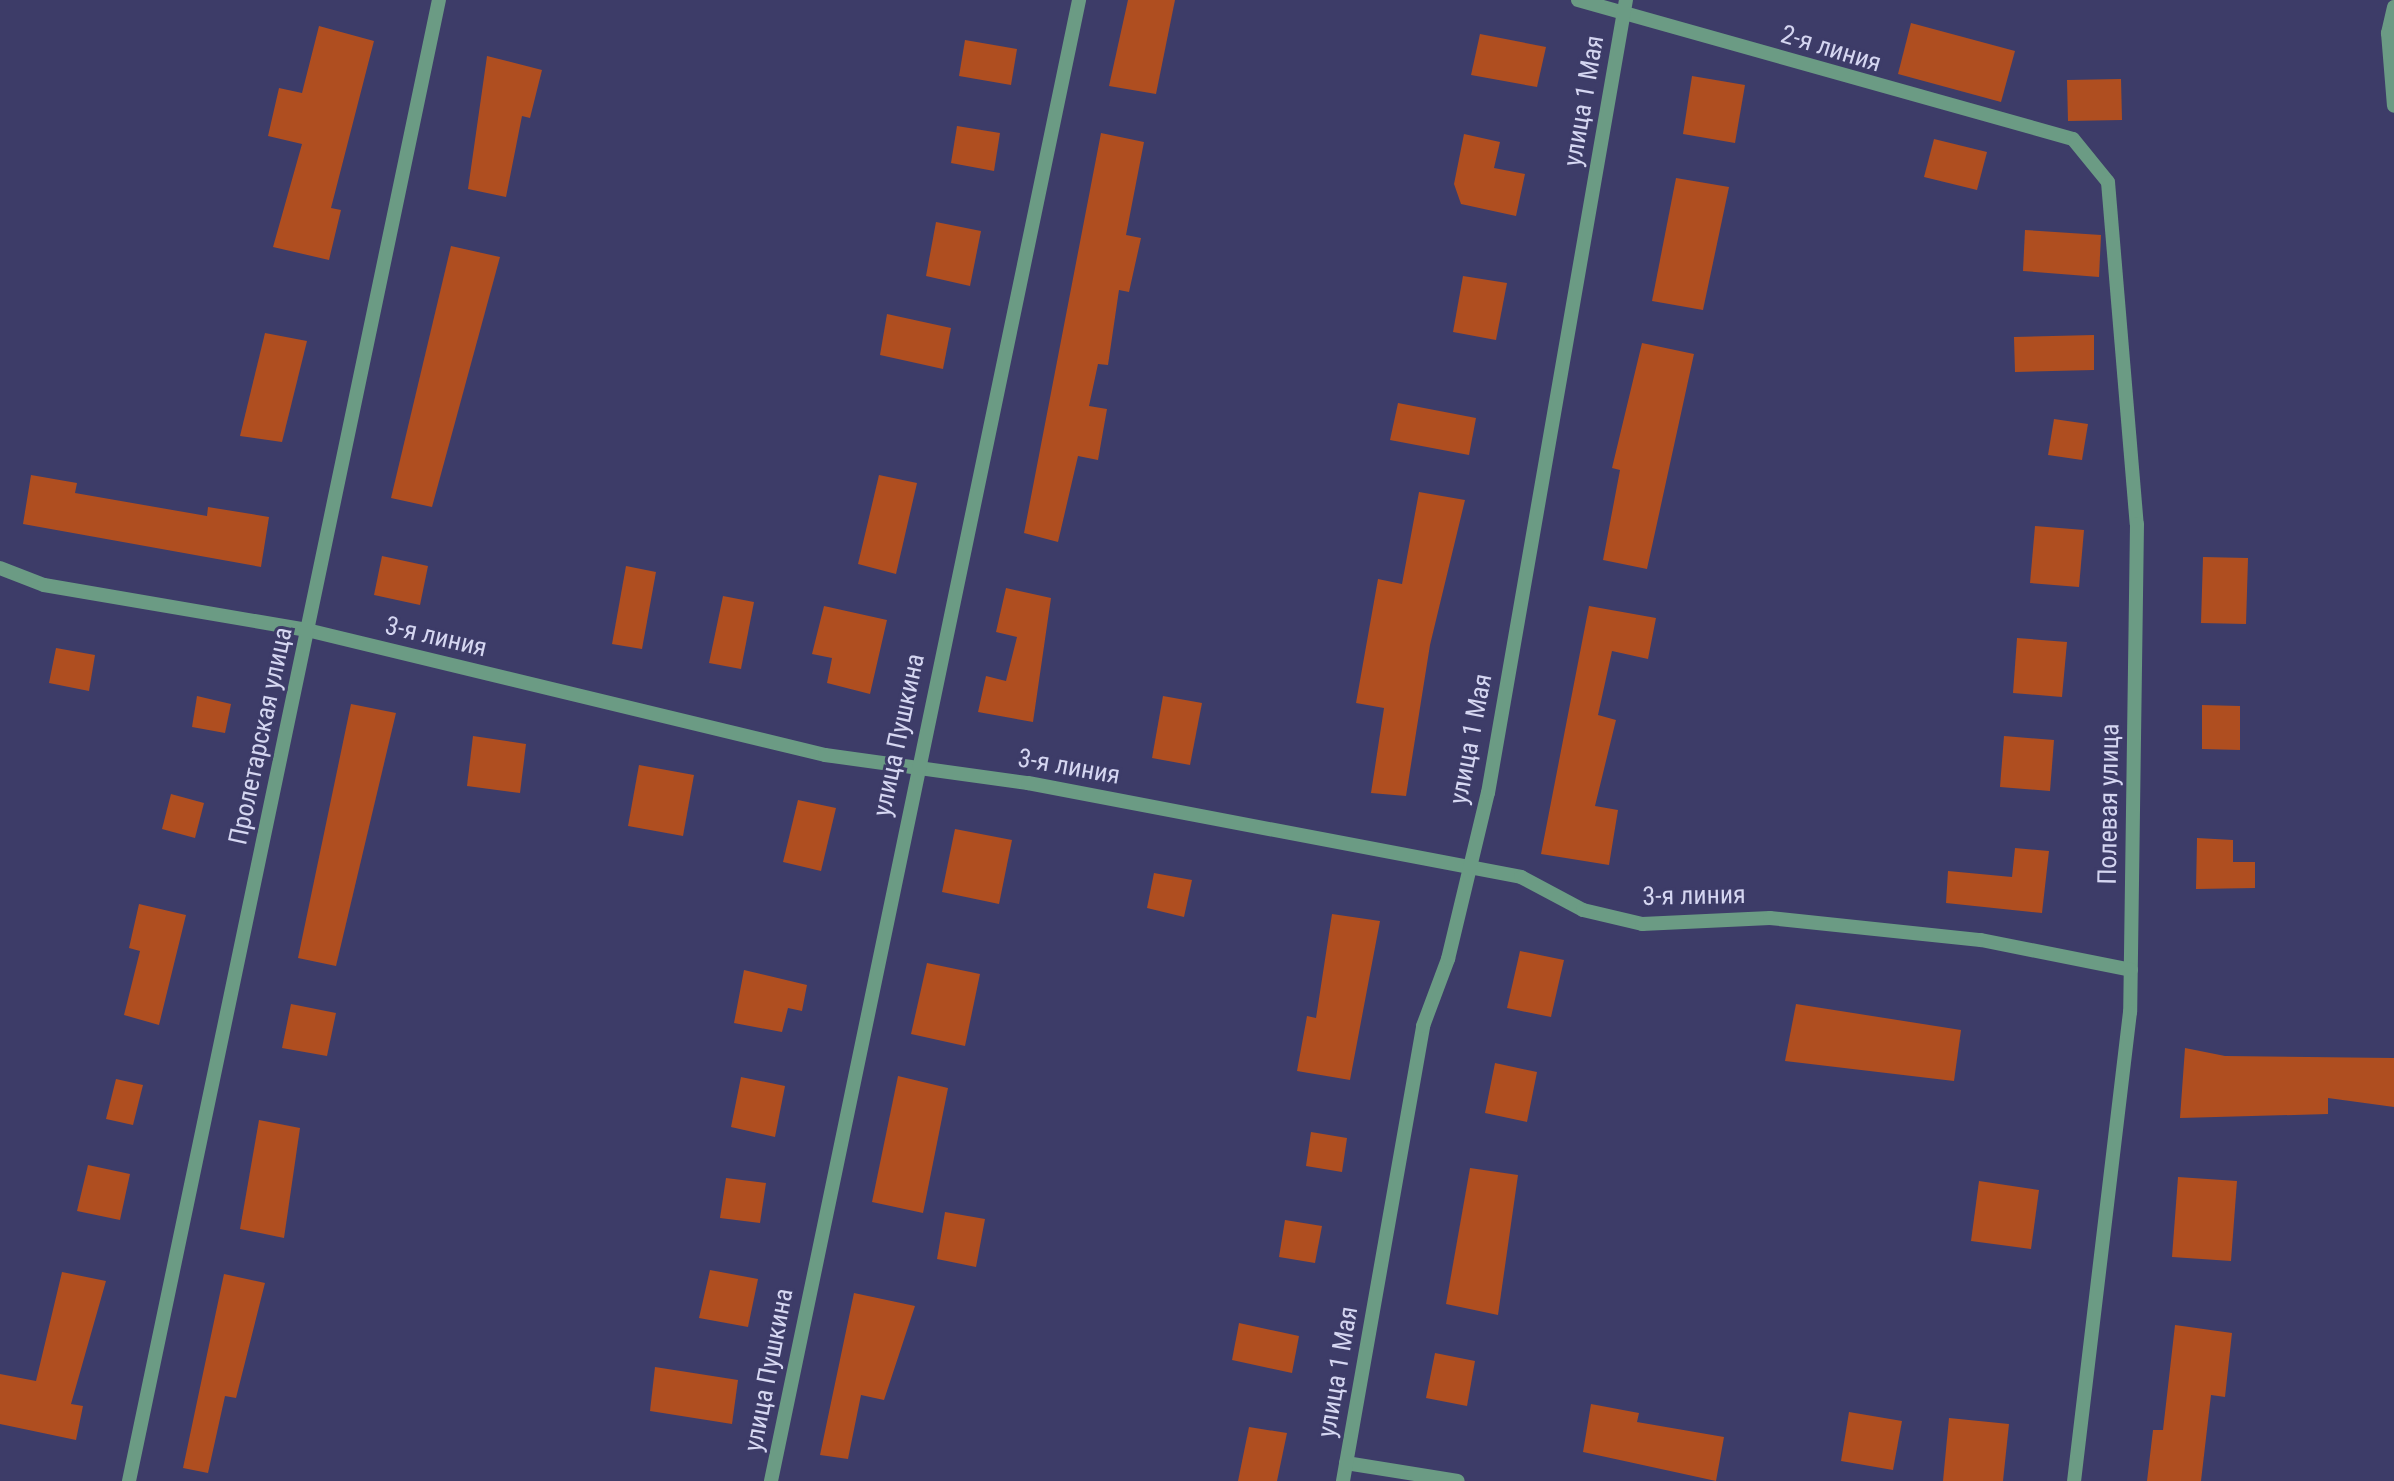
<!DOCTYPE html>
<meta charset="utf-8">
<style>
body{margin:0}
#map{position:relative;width:2394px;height:1481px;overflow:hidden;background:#3d3c68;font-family:"Roboto Condensed",sans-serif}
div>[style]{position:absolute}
.building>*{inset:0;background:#af4e20}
.minor>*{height:14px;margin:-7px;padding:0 7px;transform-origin:7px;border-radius:7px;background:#6b9b84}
span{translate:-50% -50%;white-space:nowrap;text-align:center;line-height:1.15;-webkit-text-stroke:6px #3d3c68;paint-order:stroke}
.street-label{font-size:26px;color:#d5d6f1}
</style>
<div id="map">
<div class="building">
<div style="clip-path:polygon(1128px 0,1175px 0,1156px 94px,1109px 86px)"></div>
<div style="clip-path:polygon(1911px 23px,2015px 51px,2001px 102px,1898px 74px)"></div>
<div style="clip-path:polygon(319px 26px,374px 41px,331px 208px,341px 210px,329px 260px,273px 247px,302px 144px,268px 136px,279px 88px,302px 93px)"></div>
<div style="clip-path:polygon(1480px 34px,1546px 47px,1537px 87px,1471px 75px)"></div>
<div style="clip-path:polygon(965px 40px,1017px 49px,1011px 85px,959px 76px)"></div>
<div style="clip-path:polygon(487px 56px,542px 70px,530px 118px,522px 116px,506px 197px,468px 189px)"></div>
<div style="clip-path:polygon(1692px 76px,1745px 85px,1735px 143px,1683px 134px)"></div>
<div style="clip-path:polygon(2121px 79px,2122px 120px,2068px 121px,2067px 80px)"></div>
<div style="clip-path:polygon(957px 126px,1000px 133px,994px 171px,951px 163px)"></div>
<div style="clip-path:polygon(1101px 133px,1144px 142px,1126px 235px,1141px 238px,1129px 292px,1119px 290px,1108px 365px,1098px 364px,1089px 406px,1107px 409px,1098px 460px,1078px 456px,1058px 542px,1024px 533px)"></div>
<div style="clip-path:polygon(1464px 134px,1500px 142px,1494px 168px,1525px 174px,1516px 216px,1461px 204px,1454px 184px)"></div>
<div style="clip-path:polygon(1934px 139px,1987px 152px,1977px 190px,1924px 177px)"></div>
<div style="clip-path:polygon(1676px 178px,1729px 187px,1703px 310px,1652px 301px)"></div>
<div style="clip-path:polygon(936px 222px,981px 231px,970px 286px,926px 276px)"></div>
<div style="clip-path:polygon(2025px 230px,2101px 235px,2099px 277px,2023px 271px)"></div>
<div style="clip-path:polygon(451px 246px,500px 257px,432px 507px,391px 498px)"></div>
<div style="clip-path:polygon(1463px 276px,1507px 283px,1496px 340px,1453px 332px)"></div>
<div style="clip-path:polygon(887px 314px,951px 328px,943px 369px,880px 355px)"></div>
<div style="clip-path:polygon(265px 333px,307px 341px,282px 442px,240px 436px)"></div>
<div style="clip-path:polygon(2094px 335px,2094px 370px,2015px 372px,2014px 337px)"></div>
<div style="clip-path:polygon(1642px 343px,1694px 354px,1647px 569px,1603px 560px,1620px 470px,1612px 468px)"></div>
<div style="clip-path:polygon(1398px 403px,1476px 418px,1469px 455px,1390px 440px)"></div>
<div style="clip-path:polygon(2054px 419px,2088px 424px,2082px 460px,2048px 455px)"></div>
<div style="clip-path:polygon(31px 475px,77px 483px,75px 493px,207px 516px,208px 507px,269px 517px,261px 567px,23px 524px)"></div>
<div style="clip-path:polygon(879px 475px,917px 483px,896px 574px,858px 564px)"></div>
<div style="clip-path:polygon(1419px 492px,1465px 500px,1430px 645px,1406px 796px,1371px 793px,1384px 708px,1356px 703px,1378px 579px,1402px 584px)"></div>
<div style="clip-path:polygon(2035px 526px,2084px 530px,2079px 587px,2030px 583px)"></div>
<div style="clip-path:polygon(382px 556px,428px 566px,420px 605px,374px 595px)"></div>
<div style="clip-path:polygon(2203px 557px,2248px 558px,2246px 624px,2201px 623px)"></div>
<div style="clip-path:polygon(626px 566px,656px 572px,642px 649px,612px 644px)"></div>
<div style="clip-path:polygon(1006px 588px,1051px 598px,1033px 722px,978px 712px,986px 676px,1006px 681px,1017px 637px,996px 632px)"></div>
<div style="clip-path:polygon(723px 596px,754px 602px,741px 669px,709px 663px)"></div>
<div style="clip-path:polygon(824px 606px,887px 620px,870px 694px,827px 683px,832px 658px,812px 654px)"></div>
<div style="clip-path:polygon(1589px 606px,1656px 618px,1648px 659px,1612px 651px,1598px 715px,1616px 720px,1595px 806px,1618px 810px,1609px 865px,1541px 854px)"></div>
<div style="clip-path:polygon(2017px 638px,2067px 642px,2062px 697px,2013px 693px)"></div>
<div style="clip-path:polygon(56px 648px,95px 655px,89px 691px,49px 683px)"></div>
<div style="clip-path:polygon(197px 696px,231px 704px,225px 733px,192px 727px)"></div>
<div style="clip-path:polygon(1163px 696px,1202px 703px,1190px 765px,1152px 758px)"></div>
<div style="clip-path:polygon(351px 704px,396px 713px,336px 966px,298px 958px)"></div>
<div style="clip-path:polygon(2202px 705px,2240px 706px,2240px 750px,2202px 749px)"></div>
<div style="clip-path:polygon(473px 736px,526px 744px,520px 793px,467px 786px)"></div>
<div style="clip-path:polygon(2004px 736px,2054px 740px,2050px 791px,2000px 787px)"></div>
<div style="clip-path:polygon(639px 765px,694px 775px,683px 836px,628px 826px)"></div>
<div style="clip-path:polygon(171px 794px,204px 803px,195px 838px,162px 829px)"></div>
<div style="clip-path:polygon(798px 800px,836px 808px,821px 871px,783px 862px)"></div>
<div style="clip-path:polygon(955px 829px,1012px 840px,999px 904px,942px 892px)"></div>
<div style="clip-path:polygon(2197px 838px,2233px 840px,2233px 862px,2255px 862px,2255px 888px,2196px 889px)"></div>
<div style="clip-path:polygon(2015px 848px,2049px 851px,2042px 913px,1946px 903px,1948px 871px,2012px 877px)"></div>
<div style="clip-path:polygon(1154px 873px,1192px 880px,1184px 917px,1147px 908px)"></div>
<div style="clip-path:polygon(139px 904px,186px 915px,159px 1025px,124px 1015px,140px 951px,129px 948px)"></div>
<div style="clip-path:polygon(1332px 914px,1380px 921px,1350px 1080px,1297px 1071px,1307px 1016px,1316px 1018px)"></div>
<div style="clip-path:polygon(1520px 951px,1564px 960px,1551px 1017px,1507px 1008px)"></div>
<div style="clip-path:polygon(927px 963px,980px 974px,965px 1046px,911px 1034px)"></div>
<div style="clip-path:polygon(744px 970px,807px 985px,802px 1011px,788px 1008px,782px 1032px,734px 1023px)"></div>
<div style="clip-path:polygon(291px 1004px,336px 1013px,327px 1056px,282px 1048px)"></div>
<div style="clip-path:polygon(1796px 1004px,1961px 1030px,1954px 1081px,1785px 1061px)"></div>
<div style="clip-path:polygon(2185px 1048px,2225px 1056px,2394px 1058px,2394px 1107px,2328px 1098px,2328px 1114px,2180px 1118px)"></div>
<div style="clip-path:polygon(1495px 1063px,1537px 1072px,1527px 1122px,1485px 1113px)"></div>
<div style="clip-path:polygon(898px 1076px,948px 1088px,923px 1213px,872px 1202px)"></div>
<div style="clip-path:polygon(741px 1077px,785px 1086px,775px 1137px,731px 1127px)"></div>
<div style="clip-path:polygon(116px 1079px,143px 1085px,133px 1125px,106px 1119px)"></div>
<div style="clip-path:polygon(259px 1120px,300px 1128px,284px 1238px,240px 1229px)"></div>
<div style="clip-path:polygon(1311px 1132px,1347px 1138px,1342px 1172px,1306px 1166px)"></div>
<div style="clip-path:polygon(88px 1165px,130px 1174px,120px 1220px,77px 1211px)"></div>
<div style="clip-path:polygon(1470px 1168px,1518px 1175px,1498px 1315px,1446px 1304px)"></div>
<div style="clip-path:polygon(2178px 1177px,2237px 1181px,2231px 1261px,2172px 1257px)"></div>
<div style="clip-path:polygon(726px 1178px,766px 1183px,760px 1223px,720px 1218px)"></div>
<div style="clip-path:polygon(1979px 1181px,2039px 1190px,2031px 1249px,1971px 1241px)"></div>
<div style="clip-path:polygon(945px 1212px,985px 1219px,976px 1267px,937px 1259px)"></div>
<div style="clip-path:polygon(1285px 1220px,1322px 1226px,1315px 1263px,1279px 1257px)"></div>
<div style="clip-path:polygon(710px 1270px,758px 1279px,748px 1327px,699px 1318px)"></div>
<div style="clip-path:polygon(62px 1272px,106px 1281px,71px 1404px,83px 1406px,76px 1440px,0 1424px,0 1374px,36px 1381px)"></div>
<div style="clip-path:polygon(224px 1274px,265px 1283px,236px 1398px,225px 1396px,208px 1473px,183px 1468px)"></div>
<div style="clip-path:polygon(854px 1293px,915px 1306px,884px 1400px,861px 1395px,848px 1459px,820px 1455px)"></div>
<div style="clip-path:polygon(1239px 1323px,1299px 1336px,1292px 1373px,1232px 1360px)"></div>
<div style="clip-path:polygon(2175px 1325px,2232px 1333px,2225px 1397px,2211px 1395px,2201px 1481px,2147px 1481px,2153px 1430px,2163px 1430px)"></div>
<div style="clip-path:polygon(1435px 1353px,1475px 1361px,1467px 1406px,1426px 1398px)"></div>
<div style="clip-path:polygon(655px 1367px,738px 1380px,732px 1424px,650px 1411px)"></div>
<div style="clip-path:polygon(1591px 1404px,1639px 1413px,1637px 1422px,1724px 1437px,1716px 1481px,1583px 1452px)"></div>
<div style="clip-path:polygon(1849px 1412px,1902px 1421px,1893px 1470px,1841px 1461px)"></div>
<div style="clip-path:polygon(1949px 1418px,2009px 1424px,2003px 1481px,1943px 1481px)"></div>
<div style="clip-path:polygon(1249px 1427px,1287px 1433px,1277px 1481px,1238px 1481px)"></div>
</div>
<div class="minor">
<div style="left:1578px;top:0;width:514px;rotate:15.69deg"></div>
<div style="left:2073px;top:139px;width:55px;rotate:50.9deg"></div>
<div style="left:2108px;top:182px;width:343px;rotate:85.2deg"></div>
<div style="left:2137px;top:524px;width:488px;rotate:90.8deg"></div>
<div style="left:2130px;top:1012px;width:472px;rotate:96.8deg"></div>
<div style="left:2394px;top:7px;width:27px;rotate:103deg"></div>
<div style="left:2388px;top:33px;width:73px;rotate:85.3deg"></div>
<div style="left:0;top:568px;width:47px;rotate:21.1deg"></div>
<div style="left:44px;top:585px;width:267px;rotate:9.7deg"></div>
<div style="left:307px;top:630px;width:533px;rotate:13.57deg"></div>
<div style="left:825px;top:755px;width:205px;rotate:7.9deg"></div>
<div style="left:1028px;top:783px;width:502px;rotate:10.79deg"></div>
<div style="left:1521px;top:877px;width:70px;rotate:28deg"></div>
<div style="left:1583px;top:910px;width:61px;rotate:13.3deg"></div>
<div style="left:1642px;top:924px;width:128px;rotate:-2.7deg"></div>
<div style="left:1770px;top:918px;width:212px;rotate:6deg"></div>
<div style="left:1981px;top:940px;width:153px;rotate:11.3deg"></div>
<div style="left:1346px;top:1463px;width:113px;rotate:9.1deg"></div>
<div style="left:129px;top:1481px;width:1513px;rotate:-78.18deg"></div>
<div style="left:771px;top:1481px;width:1513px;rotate:-78.25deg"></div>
<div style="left:1343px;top:1481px;width:462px;rotate:-80deg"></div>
<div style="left:1423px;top:1026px;width:72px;rotate:-69.5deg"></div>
<div style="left:1448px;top:959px;width:171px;rotate:-76.5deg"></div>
<div style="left:1488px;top:793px;width:805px;rotate:-80.13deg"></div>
</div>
<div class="street-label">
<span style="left:1831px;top:49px;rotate:17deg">2-я линия</span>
<span style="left:1584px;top:101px;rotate:-80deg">улица 1 Мая</span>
<span style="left:436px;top:637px;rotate:13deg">3-я линия</span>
<span style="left:899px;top:735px;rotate:-78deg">улица Пушкина</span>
<span style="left:261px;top:736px;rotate:-78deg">Пролетарская улица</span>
<span style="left:1471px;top:739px;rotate:-79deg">улица 1 Мая</span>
<span style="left:1069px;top:767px;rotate:10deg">3-я линия</span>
<span style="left:2109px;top:804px;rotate:-89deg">Полевая улица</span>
<span style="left:1694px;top:896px;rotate:-1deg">3-я линия</span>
<span style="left:769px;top:1370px;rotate:-79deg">улица Пушкина</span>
<span style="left:1338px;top:1372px;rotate:-80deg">улица 1 Мая</span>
</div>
</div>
